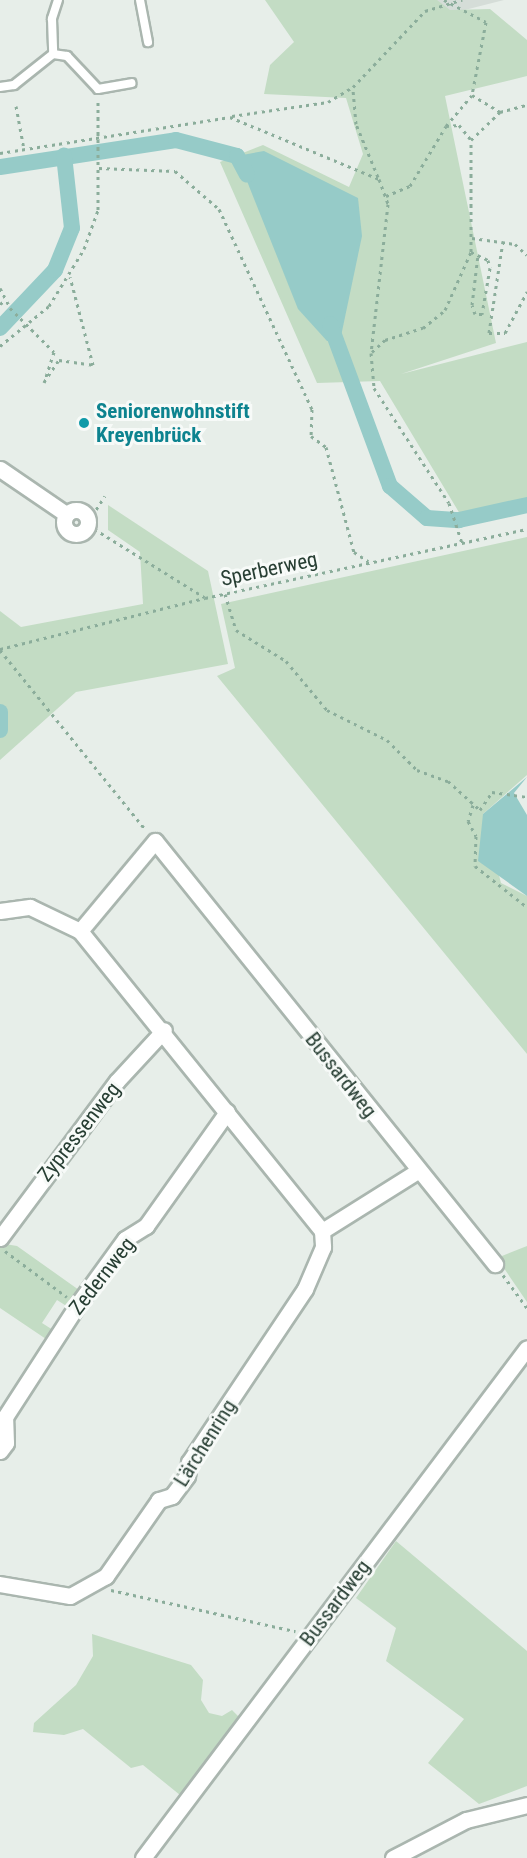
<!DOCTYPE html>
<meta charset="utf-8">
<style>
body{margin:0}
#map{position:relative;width:527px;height:1858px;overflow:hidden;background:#e7eee9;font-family:"Roboto Condensed",sans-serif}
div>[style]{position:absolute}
.built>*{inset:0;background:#d5ddd8}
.green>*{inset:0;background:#c3dcc4}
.water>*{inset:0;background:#96cbc8}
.canal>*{height:16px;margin:-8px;padding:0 8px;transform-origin:8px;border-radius:8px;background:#96cbc8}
.path>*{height:3px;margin-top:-1.5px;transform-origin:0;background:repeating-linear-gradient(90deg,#8bad9b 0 3px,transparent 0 7.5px)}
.roads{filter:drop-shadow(2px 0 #aab6af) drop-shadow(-2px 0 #aab6af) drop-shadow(0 2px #aab6af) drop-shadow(0 -2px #aab6af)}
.service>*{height:8px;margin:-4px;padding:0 4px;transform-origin:4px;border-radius:4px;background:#fff}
.minor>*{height:15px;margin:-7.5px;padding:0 7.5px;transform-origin:7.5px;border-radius:7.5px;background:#fff}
.minor>.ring{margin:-7.5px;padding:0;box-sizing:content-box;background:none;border:15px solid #fff;border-radius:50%}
.dots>*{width:16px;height:16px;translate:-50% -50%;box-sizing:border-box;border:3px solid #f7faf8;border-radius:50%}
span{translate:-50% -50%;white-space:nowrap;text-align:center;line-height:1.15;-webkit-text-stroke:6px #f7faf8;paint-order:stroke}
.culture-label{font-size:21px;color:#0d838f;font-weight:700}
.left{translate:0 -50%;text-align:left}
.street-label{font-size:21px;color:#273e33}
</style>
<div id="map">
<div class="built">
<div style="clip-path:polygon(435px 0,504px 0,445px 15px)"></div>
</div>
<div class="green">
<div style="clip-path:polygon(265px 0,437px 0,450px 10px,490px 9px,527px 40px,527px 76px,445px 96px,496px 343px,401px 374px,527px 342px,527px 499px,460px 514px,380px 381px,317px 383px,220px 162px,263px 145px,349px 187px,363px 154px,346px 98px,264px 94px,270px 65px,294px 42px)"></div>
<div style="clip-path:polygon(108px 505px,208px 571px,228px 664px,76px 692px,0 760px,0 611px,21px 627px,143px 604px,140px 552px,108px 530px)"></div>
<div style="clip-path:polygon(527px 537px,527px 775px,483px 814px,501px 883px,527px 896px,527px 1054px,217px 676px,235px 668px,221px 604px)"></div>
<div style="clip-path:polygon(5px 1244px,17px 1246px,79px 1290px,68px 1307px,57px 1300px,42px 1323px,53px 1330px,46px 1339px,0 1308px,0 1246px)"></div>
<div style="clip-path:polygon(527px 1246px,527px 1302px,497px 1258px)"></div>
<div style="clip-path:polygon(396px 1541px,527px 1651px,527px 1786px,479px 1804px,428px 1763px,464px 1719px,386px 1661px,396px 1628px,356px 1598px)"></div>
<div style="clip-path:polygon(92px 1634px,191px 1665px,203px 1680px,201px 1700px,209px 1713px,222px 1716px,232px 1710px,239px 1717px,180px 1795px,143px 1765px,131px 1768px,83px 1729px,64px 1735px,33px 1732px,34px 1723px,76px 1685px,93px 1656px)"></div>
</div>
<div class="water">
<div style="clip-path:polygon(264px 151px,358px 198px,362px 236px,340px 341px,327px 341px,298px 309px,237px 156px)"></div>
<div style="clip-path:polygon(527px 777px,514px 793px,527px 815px,527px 896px,478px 861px,483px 814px)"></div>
</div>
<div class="canal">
<div style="left:0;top:167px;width:178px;rotate:-8.7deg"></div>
<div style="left:176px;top:140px;width:63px;rotate:14.7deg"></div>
<div style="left:237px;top:156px;width:21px;rotate:62deg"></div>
<div style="left:330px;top:324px;width:173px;rotate:69.7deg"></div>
<div style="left:390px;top:486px;width:49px;rotate:40.9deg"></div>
<div style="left:427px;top:518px;width:32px;rotate:4deg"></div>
<div style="left:459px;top:520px;width:70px;rotate:-12.4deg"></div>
<div style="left:0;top:328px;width:80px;rotate:-46.5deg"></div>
<div style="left:55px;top:270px;width:45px;rotate:-68deg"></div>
<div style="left:72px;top:228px;width:73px;rotate:-96.3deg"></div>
<div style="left:0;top:712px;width:18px;rotate:90deg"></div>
</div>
<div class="path">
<div style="left:444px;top:0;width:47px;rotate:27.6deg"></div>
<div style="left:486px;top:22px;width:74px;rotate:100.9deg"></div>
<div style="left:472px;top:95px;width:33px;rotate:31deg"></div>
<div style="left:16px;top:106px;width:44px;rotate:79.5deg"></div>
<div style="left:232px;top:116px;width:97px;rotate:-8.3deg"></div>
<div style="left:328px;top:102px;width:29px;rotate:-31deg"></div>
<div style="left:446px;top:126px;width:40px;rotate:-50deg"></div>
<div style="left:0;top:153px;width:233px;rotate:-8.9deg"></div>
<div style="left:230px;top:117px;width:161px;rotate:22.6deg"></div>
<div style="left:379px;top:179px;width:27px;rotate:70deg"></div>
<div style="left:388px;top:204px;width:150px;rotate:96.5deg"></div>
<div style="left:371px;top:353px;width:35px;rotate:85deg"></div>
<div style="left:374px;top:388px;width:137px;rotate:56.9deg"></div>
<div style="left:449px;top:503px;width:42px;rotate:72deg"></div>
<div style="left:99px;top:168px;width:76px;rotate:2.3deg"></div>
<div style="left:175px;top:171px;width:58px;rotate:40.8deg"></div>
<div style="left:219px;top:209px;width:221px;rotate:65.1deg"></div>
<div style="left:312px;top:409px;width:27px;rotate:92deg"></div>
<div style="left:311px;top:436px;width:19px;rotate:36deg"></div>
<div style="left:326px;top:447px;width:109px;rotate:75.1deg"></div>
<div style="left:354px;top:552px;width:17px;rotate:33deg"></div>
<div style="left:378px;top:177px;width:57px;rotate:-112.5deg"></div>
<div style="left:356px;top:124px;width:37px;rotate:-95deg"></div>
<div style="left:353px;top:87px;width:105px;rotate:-46.5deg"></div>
<div style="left:425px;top:11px;width:39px;rotate:-17deg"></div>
<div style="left:386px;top:196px;width:26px;rotate:-23deg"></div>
<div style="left:410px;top:186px;width:70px;rotate:-59deg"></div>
<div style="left:446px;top:126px;width:13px;rotate:-4deg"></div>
<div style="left:459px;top:125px;width:19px;rotate:51deg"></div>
<div style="left:472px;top:238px;width:43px;rotate:7.9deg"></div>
<div style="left:515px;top:244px;width:16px;rotate:43deg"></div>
<div style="left:503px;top:241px;width:93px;rotate:98.7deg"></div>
<div style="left:489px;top:333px;width:16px"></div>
<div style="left:505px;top:333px;width:47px;rotate:-61.8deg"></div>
<div style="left:471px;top:252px;width:19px;rotate:25deg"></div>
<div style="left:488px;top:260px;width:8px;rotate:76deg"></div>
<div style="left:490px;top:268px;width:47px;rotate:99.9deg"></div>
<div style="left:482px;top:314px;width:7px;rotate:180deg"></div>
<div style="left:475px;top:314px;width:9px;rotate:-108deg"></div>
<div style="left:472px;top:305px;width:50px;rotate:-83.2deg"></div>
<div style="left:0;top:288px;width:22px;rotate:63deg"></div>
<div style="left:10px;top:308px;width:62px;rotate:45deg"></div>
<div style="left:54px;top:352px;width:32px;rotate:108deg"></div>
<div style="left:44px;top:382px;width:27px;rotate:-56deg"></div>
<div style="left:59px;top:360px;width:34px;rotate:8deg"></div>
<div style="left:93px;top:365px;width:91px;rotate:-104.6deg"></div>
<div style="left:0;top:304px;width:7px;rotate:-34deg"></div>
<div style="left:0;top:346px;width:63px;rotate:-39.2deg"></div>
<div style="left:49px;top:306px;width:67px;rotate:-58.4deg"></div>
<div style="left:84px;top:249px;width:41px;rotate:-70.3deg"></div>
<div style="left:98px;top:210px;width:111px;rotate:-90deg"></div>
<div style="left:372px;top:352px;width:18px;rotate:-43deg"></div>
<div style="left:385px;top:340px;width:40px;rotate:-18deg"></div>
<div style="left:423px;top:328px;width:28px;rotate:-39deg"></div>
<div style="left:445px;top:310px;width:64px;rotate:-65.9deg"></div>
<div style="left:471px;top:252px;width:112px;rotate:-90deg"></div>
<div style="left:471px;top:140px;width:40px;rotate:-44deg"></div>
<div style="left:500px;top:112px;width:28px;rotate:-15deg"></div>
<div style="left:88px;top:522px;width:31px;rotate:-57deg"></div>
<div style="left:88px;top:525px;width:137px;rotate:31.8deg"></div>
<div style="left:225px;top:594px;width:38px;rotate:73deg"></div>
<div style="left:236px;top:630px;width:59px;rotate:31.8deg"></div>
<div style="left:286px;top:661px;width:64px;rotate:50.1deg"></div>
<div style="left:327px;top:710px;width:67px;rotate:26.6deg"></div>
<div style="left:387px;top:740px;width:42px;rotate:45deg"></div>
<div style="left:417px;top:770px;width:33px;rotate:20deg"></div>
<div style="left:448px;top:781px;width:43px;rotate:42.2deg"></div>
<div style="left:480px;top:810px;width:22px;rotate:-56deg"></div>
<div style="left:492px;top:792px;width:35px;rotate:8deg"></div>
<div style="left:0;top:649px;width:211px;rotate:-14deg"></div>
<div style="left:205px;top:598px;width:329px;rotate:-12.1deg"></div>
<div style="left:0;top:650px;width:232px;rotate:51deg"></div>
<div style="left:473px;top:805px;width:17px;rotate:107deg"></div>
<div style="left:468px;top:821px;width:17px;rotate:62deg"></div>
<div style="left:476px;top:836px;width:30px;rotate:92deg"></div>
<div style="left:475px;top:866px;width:66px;rotate:38.3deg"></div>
<div style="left:5px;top:1251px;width:77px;rotate:36.6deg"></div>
<div style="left:503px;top:1275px;width:41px;rotate:54deg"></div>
<div style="left:111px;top:1590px;width:189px;rotate:12.6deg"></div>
</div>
<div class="roads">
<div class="service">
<div style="left:58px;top:0;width:20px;rotate:108deg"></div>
<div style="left:52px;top:19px;width:35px;rotate:88deg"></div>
<div style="left:53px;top:54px;width:14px;rotate:8deg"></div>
<div style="left:67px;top:56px;width:45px;rotate:46.8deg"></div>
<div style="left:98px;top:89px;width:34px;rotate:-10deg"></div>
<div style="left:140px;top:0;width:43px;rotate:79.2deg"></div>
<div style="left:0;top:87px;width:14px;rotate:-8deg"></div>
<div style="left:14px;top:85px;width:50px;rotate:-38.5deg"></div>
</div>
<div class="minor">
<div style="left:0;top:469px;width:80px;rotate:34.3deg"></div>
<div class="ring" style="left:64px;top:510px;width:9px;height:9px"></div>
<div style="left:0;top:911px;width:30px;rotate:-8deg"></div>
<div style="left:30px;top:907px;width:55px;rotate:25.6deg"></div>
<div style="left:80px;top:931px;width:385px;rotate:51.1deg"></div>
<div style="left:322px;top:1231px;width:16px;rotate:86deg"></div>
<div style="left:323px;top:1247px;width:46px;rotate:113.2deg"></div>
<div style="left:305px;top:1289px;width:208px;rotate:123.8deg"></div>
<div style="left:189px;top:1462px;width:14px;rotate:98deg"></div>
<div style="left:187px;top:1476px;width:25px;rotate:127deg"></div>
<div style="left:172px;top:1496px;width:14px;rotate:163deg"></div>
<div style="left:159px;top:1500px;width:93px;rotate:124.9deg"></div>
<div style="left:106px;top:1576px;width:41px;rotate:150.9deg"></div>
<div style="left:70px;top:1596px;width:71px;rotate:-170.3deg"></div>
<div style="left:80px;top:931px;width:117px;rotate:-50.2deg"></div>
<div style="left:155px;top:841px;width:543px;rotate:51.21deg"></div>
<div style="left:322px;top:1231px;width:111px;rotate:-32.1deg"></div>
<div style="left:0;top:1238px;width:196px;rotate:-53.3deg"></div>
<div style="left:117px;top:1081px;width:69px;rotate:-47.3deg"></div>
<div style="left:0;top:1451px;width:10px;rotate:-53deg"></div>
<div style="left:6px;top:1443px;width:26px;rotate:-92deg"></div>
<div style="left:5px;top:1417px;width:135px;rotate:-57.1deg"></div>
<div style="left:78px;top:1304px;width:80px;rotate:-54.1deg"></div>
<div style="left:125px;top:1239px;width:25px;rotate:-32deg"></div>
<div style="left:146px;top:1226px;width:140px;rotate:-54.6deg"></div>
<div style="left:143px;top:1858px;width:638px;rotate:-53.02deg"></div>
<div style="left:393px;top:1858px;width:82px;rotate:-27.5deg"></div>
<div style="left:466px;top:1820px;width:63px;rotate:-13.8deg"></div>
</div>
</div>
<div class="dots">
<div style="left:84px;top:423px;background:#0f9aa8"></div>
</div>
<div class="culture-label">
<span class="left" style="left:96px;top:423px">Seniorenwohnstift<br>Kreyenbrück</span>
</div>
<div class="street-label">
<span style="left:269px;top:569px;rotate:-12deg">Sperberweg</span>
<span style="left:341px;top:1075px;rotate:52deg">Bussardweg</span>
<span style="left:79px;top:1132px;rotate:-52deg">Zypressenweg</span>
<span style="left:102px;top:1276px;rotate:-52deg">Zedernweg</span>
<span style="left:205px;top:1443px;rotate:-58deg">Lärchenring</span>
<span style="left:335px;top:1603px;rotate:-53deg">Bussardweg</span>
</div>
</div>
